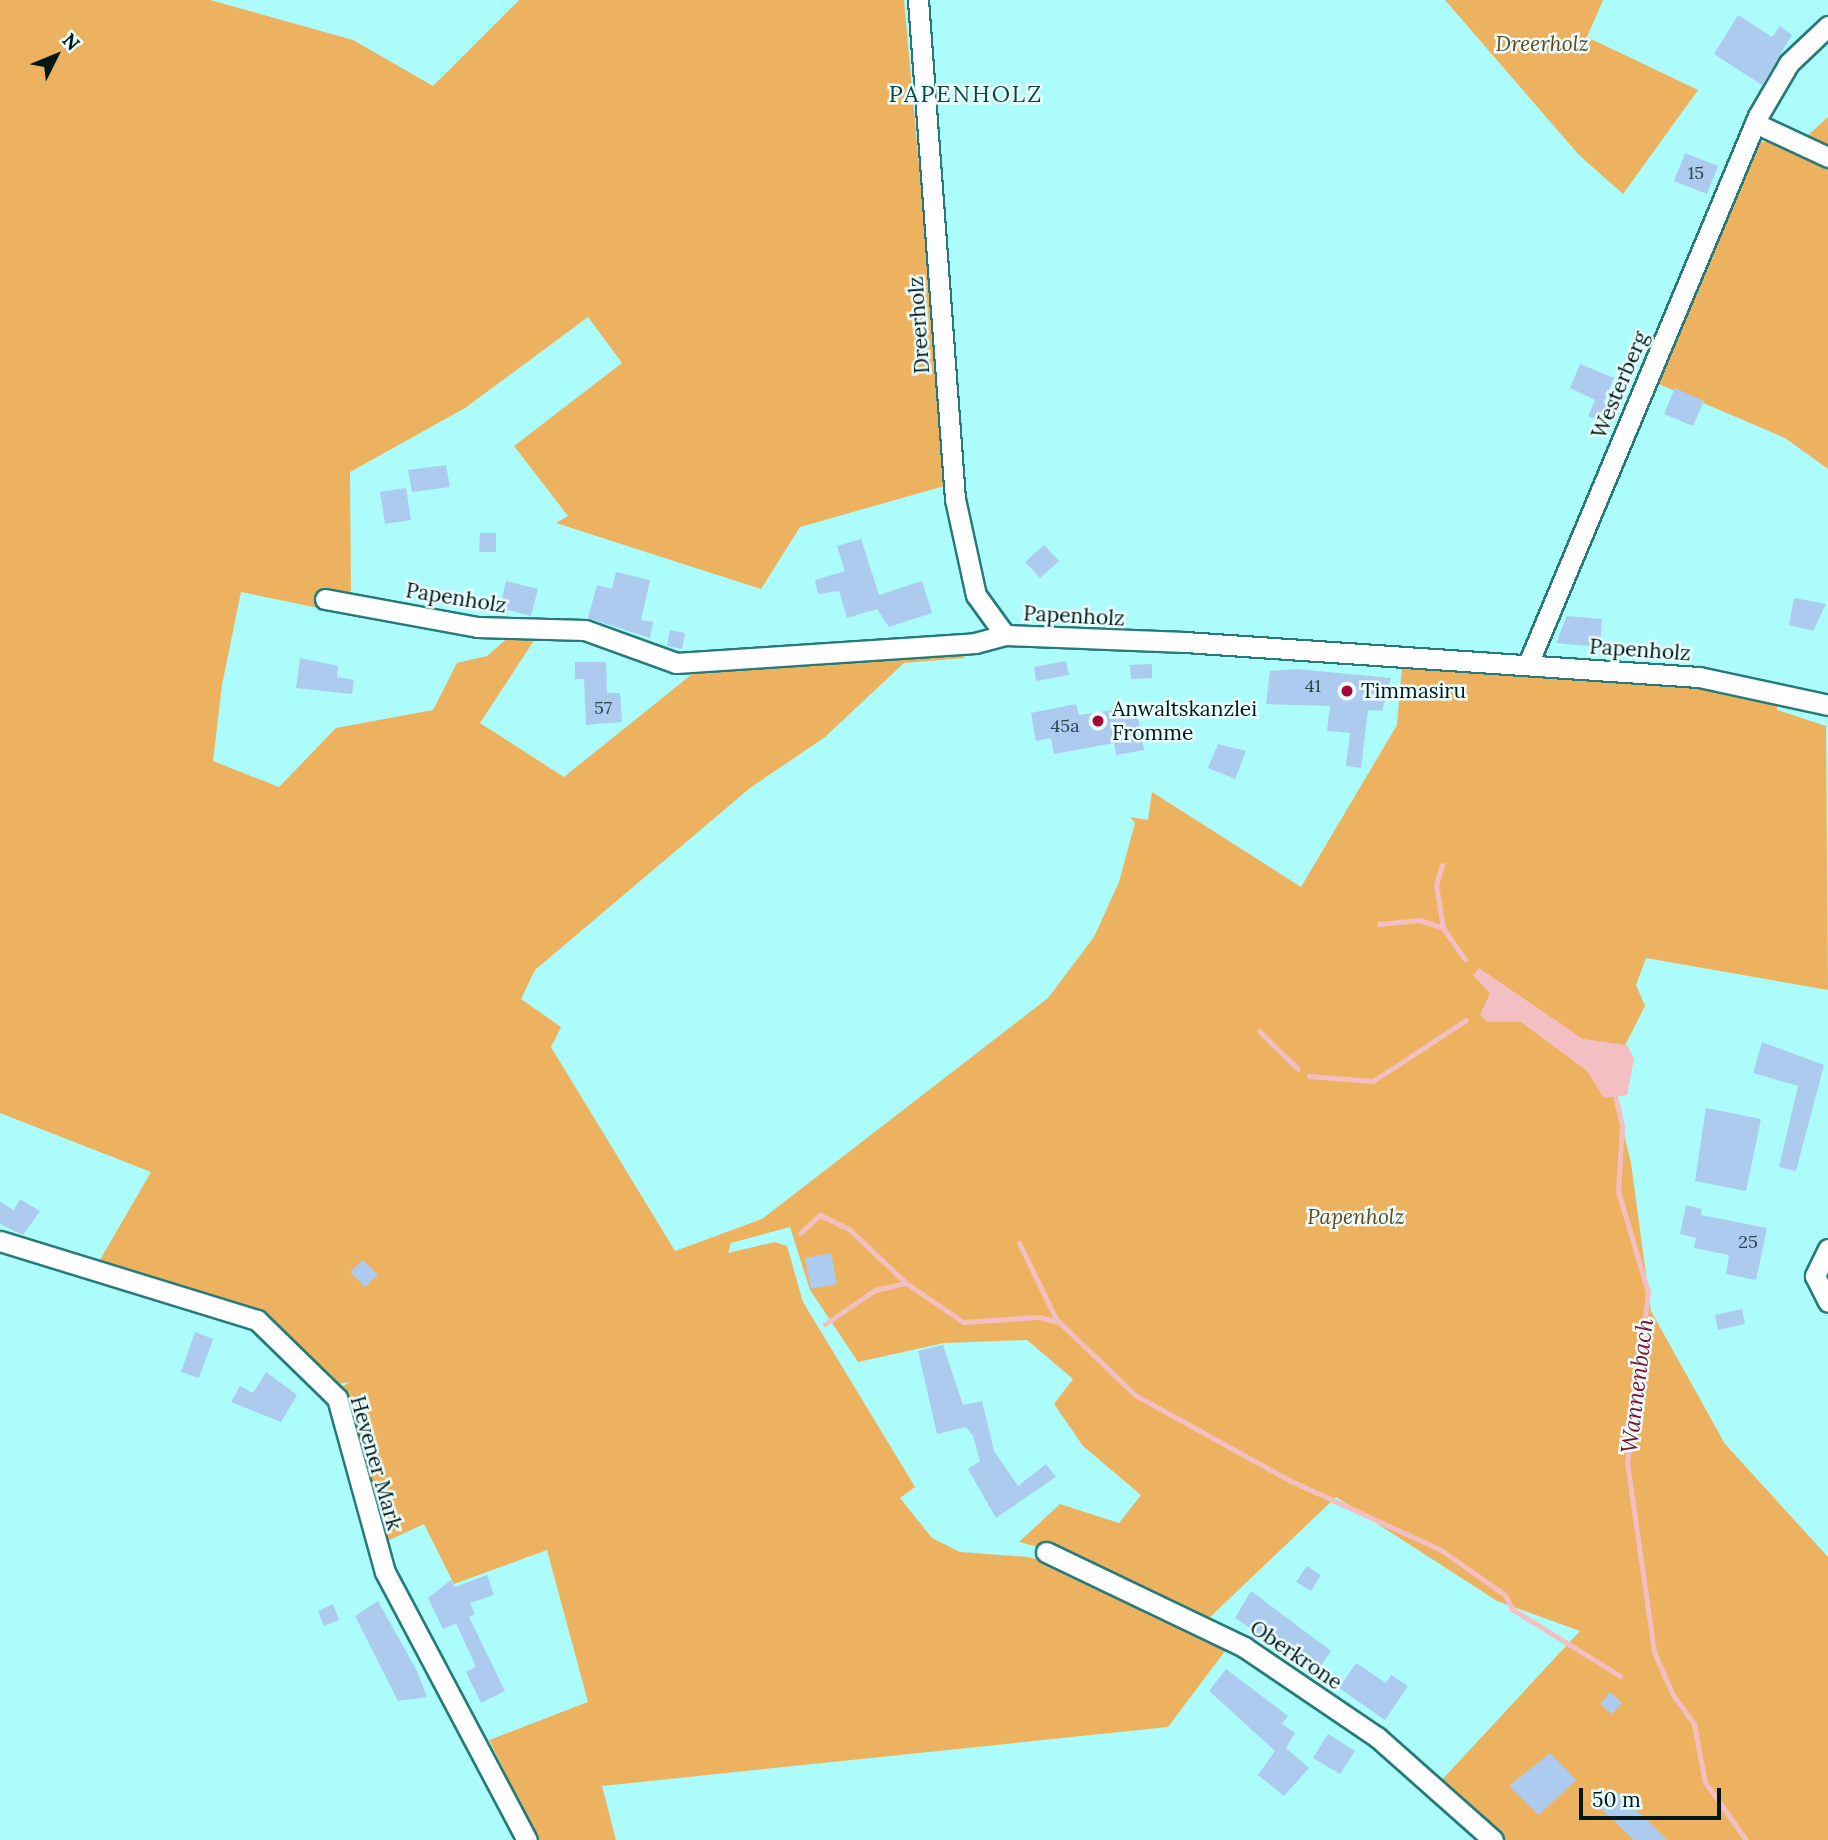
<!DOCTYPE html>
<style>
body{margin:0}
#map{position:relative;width:1828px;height:1840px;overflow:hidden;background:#abfcfa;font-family:Lora,serif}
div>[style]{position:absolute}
.green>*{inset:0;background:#edb260}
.water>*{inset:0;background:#f3bfc3}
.stream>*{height:5px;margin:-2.5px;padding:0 2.5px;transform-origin:2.5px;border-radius:2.5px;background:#f3bfc3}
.building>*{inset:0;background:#adcbef}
.roads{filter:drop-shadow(2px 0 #267b7a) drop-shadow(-2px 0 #267b7a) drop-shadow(0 2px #267b7a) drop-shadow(0 -2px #267b7a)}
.minor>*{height:19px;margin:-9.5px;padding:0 9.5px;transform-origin:9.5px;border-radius:9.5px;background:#fff}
.dots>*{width:19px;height:19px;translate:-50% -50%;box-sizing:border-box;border:4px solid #eafdfc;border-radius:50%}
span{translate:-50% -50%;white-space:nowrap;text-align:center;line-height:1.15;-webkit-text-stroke:5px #eafdfc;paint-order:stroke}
.number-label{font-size:18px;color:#2d454e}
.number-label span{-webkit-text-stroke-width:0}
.park-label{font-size:21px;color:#644619;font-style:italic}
.street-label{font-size:21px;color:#021818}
.poi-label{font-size:21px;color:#021818}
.left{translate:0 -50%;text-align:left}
.neighbourhood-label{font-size:23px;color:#054746;letter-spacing:2px}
.water-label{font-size:23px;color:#82122f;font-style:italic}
.north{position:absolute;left:21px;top:21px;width:70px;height:70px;-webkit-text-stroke:5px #eafdfc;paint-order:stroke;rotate:47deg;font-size:19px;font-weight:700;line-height:28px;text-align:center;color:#021818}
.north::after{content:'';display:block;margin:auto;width:24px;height:32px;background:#021818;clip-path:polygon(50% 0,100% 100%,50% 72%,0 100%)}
.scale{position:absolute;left:1579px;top:1788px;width:142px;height:32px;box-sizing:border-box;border:4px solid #021818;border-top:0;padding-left:9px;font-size:21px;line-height:24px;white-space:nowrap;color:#021818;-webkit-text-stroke:5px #eafdfc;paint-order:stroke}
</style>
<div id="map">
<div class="green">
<div style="clip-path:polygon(0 0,210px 0,353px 40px,433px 86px,519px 0,904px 0,948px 485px,800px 527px,761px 589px,556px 523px,568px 516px,514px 446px,622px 363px,588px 317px,465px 408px,350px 472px,351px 591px,323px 609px,241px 592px,222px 685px,213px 761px,279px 787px,336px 728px,433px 710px,457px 663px,487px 656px,511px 635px,535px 639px,480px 723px,564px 777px,702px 666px,969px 650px,964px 658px,904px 663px,825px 737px,750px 788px,535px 970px,521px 999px,561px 1027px,551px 1047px,675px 1251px,762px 1219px,1048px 998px,1094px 937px,1119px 882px,1135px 823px,1130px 817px,1148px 820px,1152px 792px,1301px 887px,1397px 725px,1402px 666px,1694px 685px,1777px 701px,1777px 710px,1826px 726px,1828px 990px,1646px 958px,1636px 985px,1645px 1006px,1610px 1075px,1631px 1163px,1651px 1311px,1725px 1444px,1828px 1557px,1828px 1840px,1502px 1840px,1439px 1783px,1580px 1631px,1497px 1601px,1336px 1497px,1208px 1619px,1080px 1558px,1019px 1542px,1060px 1504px,1119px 1523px,1141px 1495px,1083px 1446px,1054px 1404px,1073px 1379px,1027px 1340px,944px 1343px,858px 1362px,810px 1290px,790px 1227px,731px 1243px,728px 1253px,775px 1242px,787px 1246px,803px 1302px,915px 1487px,900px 1498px,932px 1538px,960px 1552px,1028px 1557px,1067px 1568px,1228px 1647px,1168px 1727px,602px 1786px,616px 1840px,538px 1840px,489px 1740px,588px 1702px,547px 1550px,454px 1584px,424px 1524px,383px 1543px,397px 1585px,328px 1394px,350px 1382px,337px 1384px,261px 1314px,148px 1294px,0 1252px,0 1246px,97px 1265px,151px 1172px,0 1113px)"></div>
<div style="clip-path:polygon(1445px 0,1603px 0,1587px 37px,1698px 90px,1623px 194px,1579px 155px)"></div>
<div style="clip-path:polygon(1828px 117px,1828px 469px,1785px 438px,1654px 382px,1753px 143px,1805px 138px)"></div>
</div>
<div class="water">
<div style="clip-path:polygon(1479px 968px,1583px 1039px,1627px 1045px,1634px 1059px,1627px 1095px,1604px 1098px,1587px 1071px,1521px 1022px,1487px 1022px,1480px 1015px,1490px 993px,1473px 975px)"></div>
</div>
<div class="stream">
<div style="left:1442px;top:865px;width:21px;rotate:107deg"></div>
<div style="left:1436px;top:885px;width:44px;rotate:80.8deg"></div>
<div style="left:1443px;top:928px;width:38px;rotate:55deg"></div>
<div style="left:1379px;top:924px;width:40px;rotate:-5.7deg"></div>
<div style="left:1419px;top:920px;width:25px;rotate:18deg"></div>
<div style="left:1259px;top:1031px;width:54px;rotate:44.3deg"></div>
<div style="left:1309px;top:1076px;width:64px;rotate:4.5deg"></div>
<div style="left:1373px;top:1081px;width:111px;rotate:-33.3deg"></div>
<div style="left:1614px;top:1091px;width:36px;rotate:77deg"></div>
<div style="left:1622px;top:1126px;width:65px;rotate:93.5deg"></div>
<div style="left:1618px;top:1191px;width:105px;rotate:73.5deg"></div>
<div style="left:1648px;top:1292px;width:171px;rotate:97deg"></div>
<div style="left:1627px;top:1462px;width:192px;rotate:81.9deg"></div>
<div style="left:1654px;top:1652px;width:47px;rotate:66.2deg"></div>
<div style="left:1673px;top:1695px;width:36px;rotate:54deg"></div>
<div style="left:1694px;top:1724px;width:59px;rotate:79.3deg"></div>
<div style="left:1705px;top:1782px;width:71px;rotate:54.7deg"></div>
<div style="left:800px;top:1233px;width:27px;rotate:-42deg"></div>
<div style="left:820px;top:1215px;width:32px;rotate:26deg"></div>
<div style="left:849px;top:1229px;width:79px;rotate:43.5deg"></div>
<div style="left:906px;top:1283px;width:69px;rotate:34.4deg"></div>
<div style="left:963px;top:1322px;width:76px;rotate:-3.8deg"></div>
<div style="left:1039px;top:1317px;width:21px;rotate:14deg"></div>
<div style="left:1059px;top:1322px;width:105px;rotate:43.8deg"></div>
<div style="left:1135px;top:1395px;width:176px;rotate:28.9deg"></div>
<div style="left:1289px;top:1480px;width:167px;rotate:24.7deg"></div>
<div style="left:1441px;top:1550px;width:78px;rotate:35.1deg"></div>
<div style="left:1505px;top:1595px;width:16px;rotate:63deg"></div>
<div style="left:1512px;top:1609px;width:127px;rotate:31.8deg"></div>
<div style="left:1019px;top:1243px;width:87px;rotate:64deg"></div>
<div style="left:825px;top:1324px;width:60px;rotate:-34.2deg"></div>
<div style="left:875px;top:1290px;width:32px;rotate:-13deg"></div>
</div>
<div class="building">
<div style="clip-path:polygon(1738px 15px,1772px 37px,1780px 26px,1792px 35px,1762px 85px,1714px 54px)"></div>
<div style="clip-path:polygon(1685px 153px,1718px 166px,1707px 194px,1674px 181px)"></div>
<div style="clip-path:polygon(1580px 364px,1614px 378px,1603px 403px,1611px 407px,1604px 423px,1588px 416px,1595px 400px,1570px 388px)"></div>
<div style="clip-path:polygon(1675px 388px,1704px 401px,1693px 426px,1664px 414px)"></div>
<div style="clip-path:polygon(446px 465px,450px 487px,412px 492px,408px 470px)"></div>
<div style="clip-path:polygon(406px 488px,411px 520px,385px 524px,380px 492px)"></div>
<div style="clip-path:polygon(480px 533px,496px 533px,496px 552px,479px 552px)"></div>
<div style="clip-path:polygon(861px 539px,879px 595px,922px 581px,932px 613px,889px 627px,877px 609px,847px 618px,839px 591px,818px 594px,815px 580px,845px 571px,837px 546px)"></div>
<div style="clip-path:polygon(1044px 545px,1059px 561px,1040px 578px,1025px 562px)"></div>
<div style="clip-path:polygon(616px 572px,650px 580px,641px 620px,653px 622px,650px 638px,588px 618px,597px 585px,612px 589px)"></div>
<div style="clip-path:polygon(506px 581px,538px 589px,531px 616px,500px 608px)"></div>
<div style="clip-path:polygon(1794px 598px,1826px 604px,1813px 631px,1789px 625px)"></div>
<div style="clip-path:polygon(1567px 616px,1602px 619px,1600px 647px,1556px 643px)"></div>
<div style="clip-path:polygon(670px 630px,685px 633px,682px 649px,667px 646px)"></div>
<div style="clip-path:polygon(300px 658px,338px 666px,337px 677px,354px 680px,352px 694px,296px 688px)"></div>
<div style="clip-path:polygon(1066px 661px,1069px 675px,1036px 681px,1034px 667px)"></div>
<div style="clip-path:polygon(575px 662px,606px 662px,607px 693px,620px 693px,622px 722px,586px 725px,584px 679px,575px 679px)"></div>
<div style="clip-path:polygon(1152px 664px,1152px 678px,1131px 679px,1130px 665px)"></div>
<div style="clip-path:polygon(1296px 669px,1391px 678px,1382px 711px,1368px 710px,1361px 768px,1346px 766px,1350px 733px,1327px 731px,1330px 706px,1266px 704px,1270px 671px)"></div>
<div style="clip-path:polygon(1076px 704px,1079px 715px,1136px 707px,1144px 750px,1116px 755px,1114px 743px,1054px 754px,1051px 738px,1036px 741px,1031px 713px)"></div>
<div style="clip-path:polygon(1218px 744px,1246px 751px,1235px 779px,1208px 768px)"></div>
<div style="clip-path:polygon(1762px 1042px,1824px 1065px,1796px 1171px,1779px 1167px,1798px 1086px,1753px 1073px)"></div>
<div style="clip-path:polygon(1706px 1108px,1761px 1119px,1746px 1191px,1695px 1181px)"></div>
<div style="clip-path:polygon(20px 1199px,40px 1211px,23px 1235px,0 1224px,0 1202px,14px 1210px)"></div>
<div style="clip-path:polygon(1686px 1205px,1702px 1209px,1701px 1215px,1767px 1228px,1756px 1280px,1726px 1274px,1729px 1255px,1694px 1248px,1696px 1238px,1680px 1234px)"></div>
<div style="clip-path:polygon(831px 1253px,837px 1284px,811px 1289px,805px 1258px)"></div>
<div style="clip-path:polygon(363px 1260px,378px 1275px,365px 1287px,350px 1272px)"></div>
<div style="clip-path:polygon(1742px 1309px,1745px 1324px,1718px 1330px,1715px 1315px)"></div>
<div style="clip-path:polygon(195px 1332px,213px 1339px,199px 1378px,181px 1372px)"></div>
<div style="clip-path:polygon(943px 1345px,963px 1405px,982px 1401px,994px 1451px,1018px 1486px,1046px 1464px,1056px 1477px,996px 1518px,968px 1469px,980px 1461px,973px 1436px,966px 1427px,937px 1434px,918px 1351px)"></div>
<div style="clip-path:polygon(266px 1372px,297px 1395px,281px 1422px,231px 1402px,240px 1386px,253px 1393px)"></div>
<div style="clip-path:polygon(1307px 1566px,1321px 1575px,1311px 1591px,1296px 1582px)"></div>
<div style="clip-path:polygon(487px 1575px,494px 1595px,470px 1603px,475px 1614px,469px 1617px,505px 1691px,481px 1703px,466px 1672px,476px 1667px,456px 1623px,443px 1629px,428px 1598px,451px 1580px,455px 1587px)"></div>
<div style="clip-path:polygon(1251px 1591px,1331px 1651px,1316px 1673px,1235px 1618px)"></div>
<div style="clip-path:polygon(378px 1601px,417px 1671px,427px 1697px,398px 1701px,355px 1616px)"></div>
<div style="clip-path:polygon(333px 1604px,339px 1620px,324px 1626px,318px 1611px)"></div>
<div style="clip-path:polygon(1356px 1663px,1386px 1683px,1391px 1675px,1408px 1686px,1385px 1720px,1339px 1688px)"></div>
<div style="clip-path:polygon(1226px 1669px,1288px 1716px,1282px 1724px,1295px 1733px,1286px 1748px,1309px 1768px,1284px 1796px,1258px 1775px,1275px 1751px,1209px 1691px)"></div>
<div style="clip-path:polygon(1610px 1692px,1622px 1703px,1612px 1714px,1600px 1704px)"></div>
<div style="clip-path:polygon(1328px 1734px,1355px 1751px,1340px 1774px,1313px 1758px)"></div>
<div style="clip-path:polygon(1550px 1753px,1576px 1780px,1539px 1815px,1509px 1786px)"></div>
<div style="clip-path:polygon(1616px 1791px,1648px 1821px,1667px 1840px,1634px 1840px,1600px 1808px)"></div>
</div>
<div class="roads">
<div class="minor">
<div style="left:918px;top:0;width:500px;rotate:85.76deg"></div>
<div style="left:955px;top:499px;width:98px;rotate:77.7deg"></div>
<div style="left:976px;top:595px;width:49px;rotate:54.1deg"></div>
<div style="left:1755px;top:123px;width:81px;rotate:25deg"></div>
<div style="left:325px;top:599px;width:155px;rotate:10.4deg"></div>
<div style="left:477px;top:627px;width:108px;rotate:1.6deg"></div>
<div style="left:585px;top:630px;width:97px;rotate:19.9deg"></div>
<div style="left:676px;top:663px;width:300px;rotate:-3.8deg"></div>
<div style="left:975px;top:643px;width:31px;rotate:-15deg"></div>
<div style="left:1005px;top:635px;width:180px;rotate:2.2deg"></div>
<div style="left:1185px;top:642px;width:515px;rotate:3.9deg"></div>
<div style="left:1699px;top:677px;width:132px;rotate:12.2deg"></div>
<div style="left:1528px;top:664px;width:594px;rotate:-67.23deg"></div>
<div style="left:1758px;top:116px;width:61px;rotate:-59.7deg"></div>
<div style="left:1789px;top:63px;width:54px;rotate:-43.5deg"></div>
<div style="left:0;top:1241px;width:269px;rotate:17.1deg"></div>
<div style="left:257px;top:1320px;width:112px;rotate:44.3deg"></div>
<div style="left:337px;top:1398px;width:180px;rotate:74.6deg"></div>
<div style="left:385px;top:1572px;width:303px;rotate:62.1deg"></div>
<div style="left:1828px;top:1249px;width:30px;rotate:116deg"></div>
<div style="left:1815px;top:1276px;width:29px;rotate:63deg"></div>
<div style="left:1046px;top:1552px;width:220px;rotate:25.6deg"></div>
<div style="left:1244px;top:1647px;width:161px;rotate:34.1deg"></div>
<div style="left:1377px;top:1737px;width:155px;rotate:41.6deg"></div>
</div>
</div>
<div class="dots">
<div style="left:1347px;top:691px;background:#a40839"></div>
<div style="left:1098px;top:721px;background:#a40839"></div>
</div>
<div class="number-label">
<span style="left:1696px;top:173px">15</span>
<span style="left:1313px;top:686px">41</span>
<span style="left:603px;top:708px">57</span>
<span style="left:1065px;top:726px">45a</span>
<span style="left:1748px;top:1242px">25</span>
</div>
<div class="park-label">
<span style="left:1542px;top:44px">Dreerholz</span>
<span style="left:1356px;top:1217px">Papenholz</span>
</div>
<div class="street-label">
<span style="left:919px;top:325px;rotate:-94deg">Dreerholz</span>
<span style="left:1620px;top:385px;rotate:-67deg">Westerberg</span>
<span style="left:456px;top:598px;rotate:9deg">Papenholz</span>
<span style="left:1074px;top:616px;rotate:3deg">Papenholz</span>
<span style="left:1640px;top:650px;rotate:4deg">Papenholz</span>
<span style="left:376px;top:1463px;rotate:74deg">Hevener Mark</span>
<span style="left:1296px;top:1655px;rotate:34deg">Oberkrone</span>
</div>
<div class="poi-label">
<span class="left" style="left:1361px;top:691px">Timmasiru</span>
<span class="left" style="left:1112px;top:721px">Anwaltskanzlei<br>Fromme</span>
</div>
<div class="neighbourhood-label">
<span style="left:966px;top:94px">PAPENHOLZ</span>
</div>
<div class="water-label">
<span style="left:1637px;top:1386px;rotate:-83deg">Wannenbach</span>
</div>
<div class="north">N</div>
<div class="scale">50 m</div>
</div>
